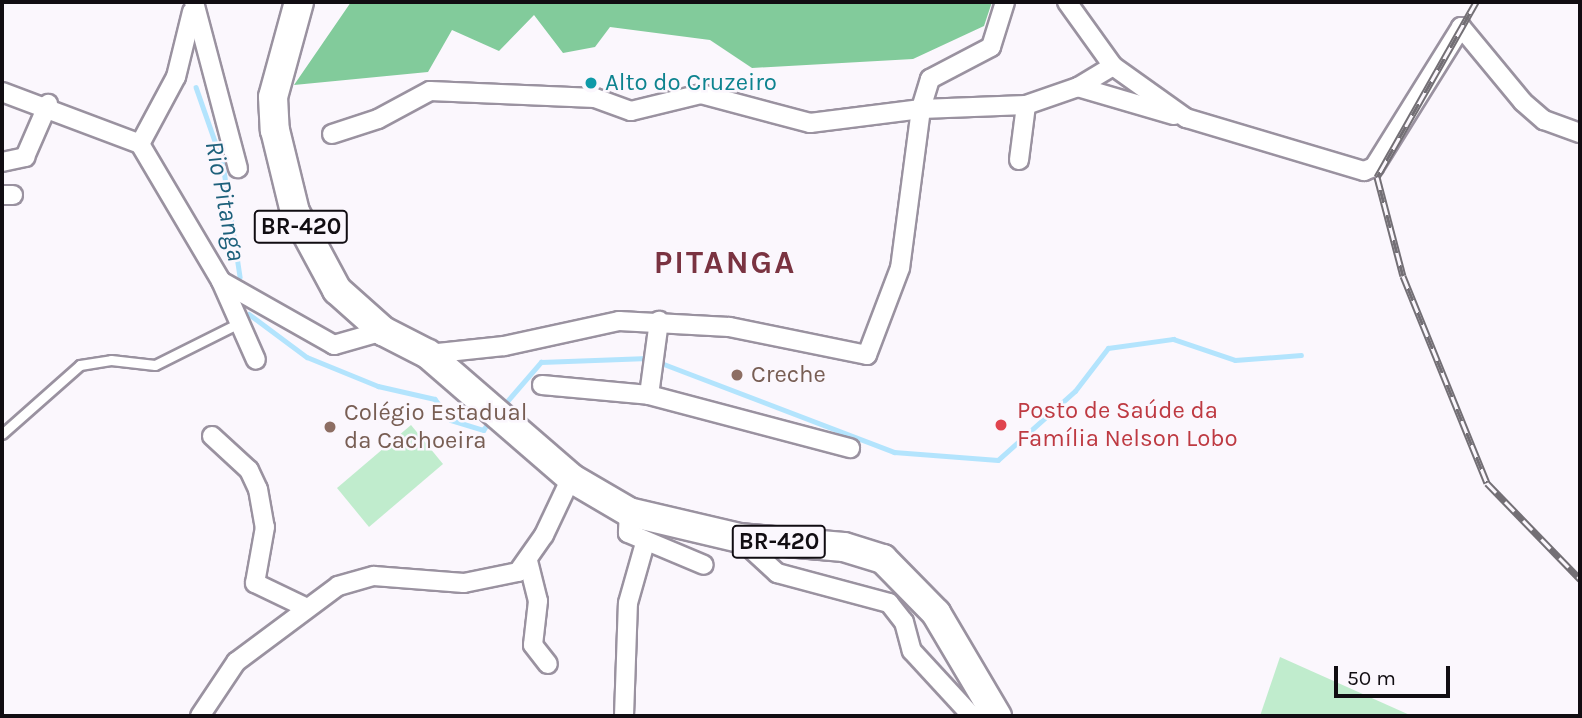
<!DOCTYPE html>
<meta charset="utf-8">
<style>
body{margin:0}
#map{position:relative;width:1582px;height:718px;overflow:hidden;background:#fbf7fd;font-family:Karla,sans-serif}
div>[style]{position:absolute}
.green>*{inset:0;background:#c0eccd}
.forest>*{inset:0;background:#82cb9b}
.stream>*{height:4.5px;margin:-2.25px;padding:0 2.25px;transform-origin:2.25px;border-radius:2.25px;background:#b3e4fd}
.roads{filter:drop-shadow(2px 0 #9a92a0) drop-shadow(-2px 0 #9a92a0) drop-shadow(0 2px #9a92a0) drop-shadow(0 -2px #9a92a0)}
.service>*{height:9px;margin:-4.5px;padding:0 4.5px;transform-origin:4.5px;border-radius:4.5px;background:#fff}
.minor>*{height:18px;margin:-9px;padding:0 9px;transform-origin:9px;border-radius:9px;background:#fff}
.primary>*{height:28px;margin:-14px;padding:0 14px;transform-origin:14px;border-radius:14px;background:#fff}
.rail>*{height:7px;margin-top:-3.5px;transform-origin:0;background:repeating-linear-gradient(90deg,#fbf7fd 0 13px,#736f75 0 26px);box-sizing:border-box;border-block:2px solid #736f75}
.dots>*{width:19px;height:19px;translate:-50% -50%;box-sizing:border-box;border:4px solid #fbf7fd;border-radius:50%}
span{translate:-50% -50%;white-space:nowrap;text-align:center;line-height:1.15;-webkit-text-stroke:5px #fbf7fd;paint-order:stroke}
.shield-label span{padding:2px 5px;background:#fbf7fd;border:2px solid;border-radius:5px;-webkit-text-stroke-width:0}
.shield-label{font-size:23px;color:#110d12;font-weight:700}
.culture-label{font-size:24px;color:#0d838f}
.left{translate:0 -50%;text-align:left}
.education-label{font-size:24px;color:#785e54}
.health-label{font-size:24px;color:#be3a42}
.water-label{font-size:26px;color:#1d607b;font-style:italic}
.district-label{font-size:32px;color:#7a3341;font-weight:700;letter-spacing:2px}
.frame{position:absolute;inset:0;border:4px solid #110d12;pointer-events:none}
.scale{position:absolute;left:1334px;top:666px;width:116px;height:32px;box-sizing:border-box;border:4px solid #110d12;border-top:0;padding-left:9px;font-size:21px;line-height:24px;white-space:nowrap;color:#110d12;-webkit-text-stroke:5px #fbf7fd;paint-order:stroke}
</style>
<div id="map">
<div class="green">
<div style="clip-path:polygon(411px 425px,443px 464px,369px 527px,337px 488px)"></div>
<div style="clip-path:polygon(1280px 657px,1412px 716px,1260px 716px)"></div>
</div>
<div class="forest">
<div style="clip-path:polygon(351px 2px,992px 2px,984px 26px,913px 59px,752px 68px,710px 40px,610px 27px,595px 47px,563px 53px,534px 15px,499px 51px,452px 30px,428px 72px,294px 85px)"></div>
</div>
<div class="stream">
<div style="left:196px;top:87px;width:82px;rotate:70.7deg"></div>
<div style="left:223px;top:164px;width:114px;rotate:81.4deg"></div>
<div style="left:249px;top:314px;width:72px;rotate:36.6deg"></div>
<div style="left:307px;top:357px;width:77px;rotate:22.2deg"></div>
<div style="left:378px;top:386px;width:58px;rotate:12.8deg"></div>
<div style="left:435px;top:399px;width:26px;rotate:53deg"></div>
<div style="left:451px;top:420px;width:34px;rotate:17deg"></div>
<div style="left:483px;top:430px;width:11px;rotate:-52deg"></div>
<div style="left:656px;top:361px;width:255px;rotate:20.9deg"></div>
<div style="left:894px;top:452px;width:104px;rotate:4.4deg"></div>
<div style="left:998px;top:460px;width:103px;rotate:-41.9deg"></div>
<div style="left:1075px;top:391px;width:54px;rotate:-52.5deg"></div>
<div style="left:1108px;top:348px;width:66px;rotate:-7.9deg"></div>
<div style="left:1173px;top:339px;width:65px;rotate:18.7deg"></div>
<div style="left:1235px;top:360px;width:66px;rotate:-4.3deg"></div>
<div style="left:503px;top:406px;width:58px;rotate:-49.2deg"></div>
<div style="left:541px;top:362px;width:107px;rotate:-2.1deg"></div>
</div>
<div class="roads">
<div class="service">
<div style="left:2px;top:434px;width:104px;rotate:-41.5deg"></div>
<div style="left:80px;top:365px;width:31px;rotate:-9deg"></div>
<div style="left:111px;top:360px;width:44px;rotate:6.5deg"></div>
<div style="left:155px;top:365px;width:94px;rotate:-26.6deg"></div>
</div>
<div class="minor">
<div style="left:194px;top:2px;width:172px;rotate:75.2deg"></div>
<div style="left:1005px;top:2px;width:47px;rotate:107.3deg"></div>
<div style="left:991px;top:47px;width:69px;rotate:152.3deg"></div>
<div style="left:930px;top:79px;width:31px;rotate:107deg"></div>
<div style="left:921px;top:109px;width:105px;rotate:-2.2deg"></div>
<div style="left:1026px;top:105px;width:55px;rotate:-19.1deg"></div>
<div style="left:1067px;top:2px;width:79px;rotate:54.3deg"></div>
<div style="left:1113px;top:66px;width:90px;rotate:35.5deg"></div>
<div style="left:1186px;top:118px;width:186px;rotate:16.6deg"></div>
<div style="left:1364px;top:171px;width:11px;rotate:-22deg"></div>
<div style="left:1374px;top:167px;width:165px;rotate:-58.1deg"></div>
<div style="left:1461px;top:27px;width:97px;rotate:50.4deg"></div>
<div style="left:1523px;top:102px;width:28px;rotate:41deg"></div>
<div style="left:1544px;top:120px;width:38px;rotate:20deg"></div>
<div style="left:1113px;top:66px;width:41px;rotate:149deg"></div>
<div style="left:1078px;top:87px;width:100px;rotate:16.3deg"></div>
<div style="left:2px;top:92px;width:147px;rotate:20.6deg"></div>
<div style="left:332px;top:134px;width:48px;rotate:-18.1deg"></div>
<div style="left:378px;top:119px;width:59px;rotate:-28.3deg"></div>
<div style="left:430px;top:91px;width:165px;rotate:2.4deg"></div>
<div style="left:595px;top:98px;width:38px;rotate:20deg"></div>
<div style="left:631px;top:111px;width:72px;rotate:-13.7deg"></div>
<div style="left:701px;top:94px;width:113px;rotate:14.9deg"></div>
<div style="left:810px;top:123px;width:112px;rotate:-7.2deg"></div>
<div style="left:921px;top:109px;width:160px;rotate:97.5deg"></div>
<div style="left:900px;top:268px;width:93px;rotate:110.8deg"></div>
<div style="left:867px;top:355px;width:141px;rotate:-168.5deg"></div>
<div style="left:729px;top:327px;width:110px;rotate:-176.9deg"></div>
<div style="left:619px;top:321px;width:118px;rotate:167.7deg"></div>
<div style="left:504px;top:346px;width:76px;rotate:174deg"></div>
<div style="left:140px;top:144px;width:159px;rotate:59.4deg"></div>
<div style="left:221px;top:281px;width:86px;rotate:66.1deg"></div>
<div style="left:140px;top:144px;width:76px;rotate:-61.8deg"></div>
<div style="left:176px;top:77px;width:67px;rotate:-76.2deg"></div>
<div style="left:1019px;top:160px;width:55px;rotate:-82.7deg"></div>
<div style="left:2px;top:162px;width:24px;rotate:-12deg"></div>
<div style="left:25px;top:157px;width:58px;rotate:-66.5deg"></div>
<div style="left:2px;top:195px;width:11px"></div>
<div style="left:221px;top:281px;width:130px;rotate:29.5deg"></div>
<div style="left:334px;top:345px;width:51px;rotate:-15.9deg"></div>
<div style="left:542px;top:385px;width:107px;rotate:5.3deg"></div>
<div style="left:649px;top:395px;width:208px;rotate:14.8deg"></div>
<div style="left:649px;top:395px;width:75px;rotate:-82.3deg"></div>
<div style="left:212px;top:436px;width:50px;rotate:42.6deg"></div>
<div style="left:249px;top:470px;width:21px;rotate:65deg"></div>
<div style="left:258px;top:489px;width:39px;rotate:80deg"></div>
<div style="left:265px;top:527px;width:57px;rotate:100.1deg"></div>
<div style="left:255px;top:583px;width:53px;rotate:25.6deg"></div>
<div style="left:629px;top:512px;width:21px;rotate:93deg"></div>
<div style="left:628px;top:533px;width:82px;rotate:22.8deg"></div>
<div style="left:739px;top:538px;width:52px;rotate:42.6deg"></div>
<div style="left:777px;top:573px;width:116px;rotate:15deg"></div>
<div style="left:889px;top:603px;width:24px;rotate:52deg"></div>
<div style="left:904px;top:622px;width:30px;rotate:75deg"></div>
<div style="left:912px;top:651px;width:88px;rotate:47.3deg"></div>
<div style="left:528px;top:561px;width:41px;rotate:76deg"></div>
<div style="left:538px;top:601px;width:44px;rotate:96.5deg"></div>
<div style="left:533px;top:645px;width:24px;rotate:52deg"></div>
<div style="left:200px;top:716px;width:65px;rotate:-56.3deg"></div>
<div style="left:236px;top:662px;width:127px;rotate:-36.7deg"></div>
<div style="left:338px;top:586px;width:37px;rotate:-16deg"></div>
<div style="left:374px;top:576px;width:90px;rotate:4.4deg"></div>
<div style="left:464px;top:583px;width:55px;rotate:-11.5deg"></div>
<div style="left:518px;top:572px;width:45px;rotate:-54.9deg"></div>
<div style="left:544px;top:535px;width:63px;rotate:-64.7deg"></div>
<div style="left:624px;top:716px;width:113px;rotate:-88deg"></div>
<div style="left:628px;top:603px;width:62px;rotate:-74.2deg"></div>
</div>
<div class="primary">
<div style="left:299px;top:2px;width:98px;rotate:105.3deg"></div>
<div style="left:273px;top:97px;width:33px;rotate:87deg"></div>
<div style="left:275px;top:130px;width:84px;rotate:76.3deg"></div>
<div style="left:295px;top:212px;width:89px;rotate:61.7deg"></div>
<div style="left:337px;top:290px;width:62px;rotate:41.7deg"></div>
<div style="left:383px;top:331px;width:51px;rotate:27.1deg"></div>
<div style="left:428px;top:354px;width:189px;rotate:40.9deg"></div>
<div style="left:571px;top:478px;width:67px;rotate:30.4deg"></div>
<div style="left:629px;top:512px;width:113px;rotate:13.3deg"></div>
<div style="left:739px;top:538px;width:105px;rotate:4.9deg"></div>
<div style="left:844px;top:547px;width:41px;rotate:17.1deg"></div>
<div style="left:883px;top:559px;width:76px;rotate:45.5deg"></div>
<div style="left:936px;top:613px;width:120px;rotate:59.4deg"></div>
</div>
</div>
<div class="rail">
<div style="left:1476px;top:2px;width:201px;rotate:119.5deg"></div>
<div style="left:1377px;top:177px;width:102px;rotate:75.3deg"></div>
<div style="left:1403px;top:276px;width:223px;rotate:67.9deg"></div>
<div style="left:1487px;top:483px;width:134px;rotate:45.9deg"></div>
</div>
<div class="dots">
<div style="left:591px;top:83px;background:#0f9aa8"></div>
<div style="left:737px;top:375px;background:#8d6e63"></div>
<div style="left:1001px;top:425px;background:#e0444e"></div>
<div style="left:330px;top:427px;background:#8d6e63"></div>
</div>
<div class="shield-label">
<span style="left:301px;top:227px">BR-420</span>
<span style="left:779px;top:542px">BR-420</span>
</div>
<div class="culture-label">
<span class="left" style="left:605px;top:83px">Alto do Cruzeiro</span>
</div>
<div class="education-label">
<span class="left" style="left:751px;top:375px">Creche</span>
<span class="left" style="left:344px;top:427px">Colégio Estadual<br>da Cachoeira</span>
</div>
<div class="health-label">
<span class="left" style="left:1017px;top:425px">Posto de Saúde da<br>Família Nelson Lobo</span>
</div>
<div class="water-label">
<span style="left:225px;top:201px;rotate:79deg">Rio Pitanga</span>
</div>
<div class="district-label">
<span style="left:725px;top:263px">PITANGA</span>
</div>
<div class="frame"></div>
<div class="scale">50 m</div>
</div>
